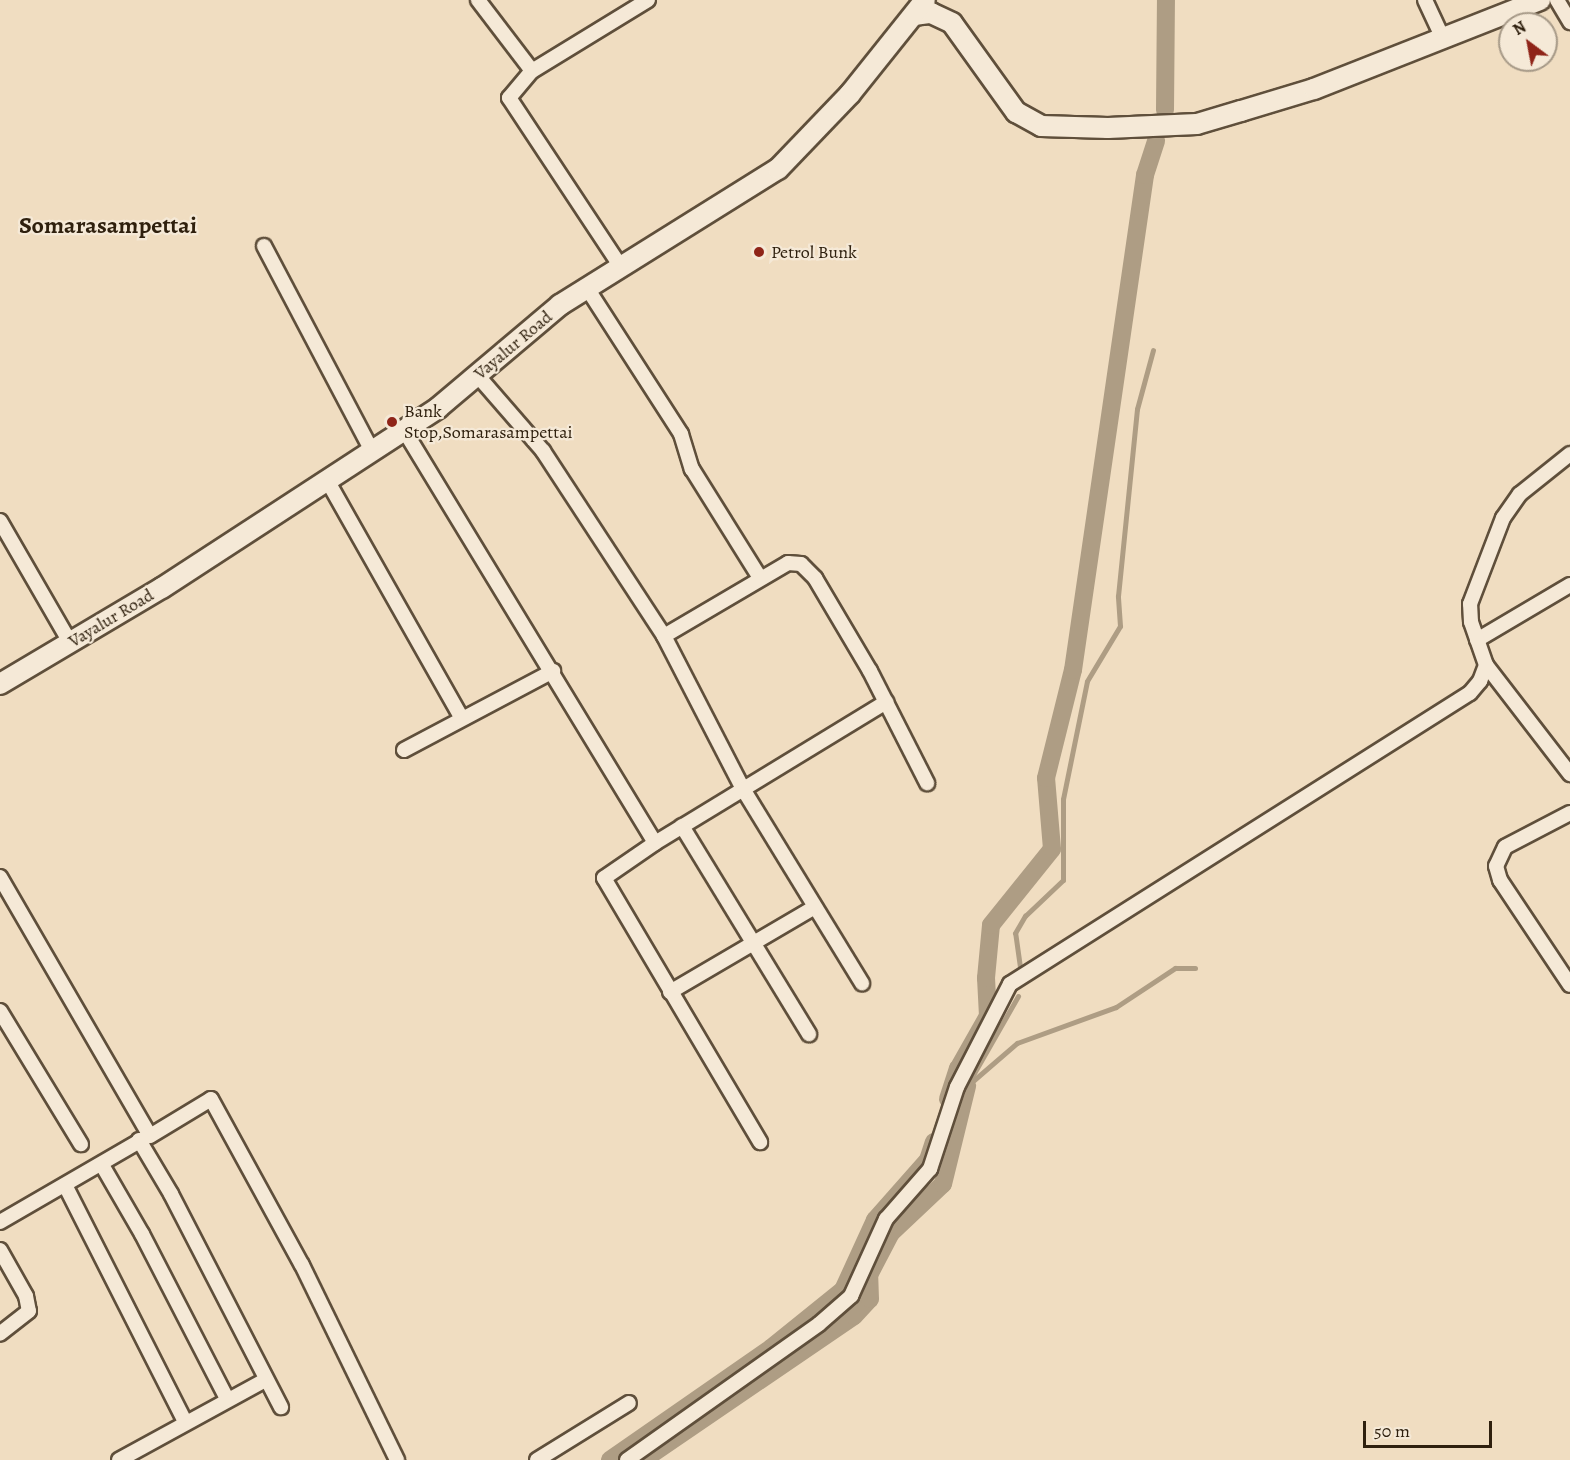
<!DOCTYPE html>
<style>
body{margin:0}
#map{position:relative;width:1570px;height:1460px;overflow:hidden;background:#f0ddc1;font-family:Alegreya,serif}
div>[style]{position:absolute}
.stream>*{height:5px;margin:-2.5px;padding:0 2.5px;transform-origin:2.5px;border-radius:2.5px;background:#ae9d84}
.canal>*{height:18px;margin:-9px;padding:0 9px;transform-origin:9px;border-radius:9px;background:#ae9d84}
.roads{filter:drop-shadow(2px 0 #5f4f3b) drop-shadow(-2px 0 #5f4f3b) drop-shadow(0 2px #5f4f3b) drop-shadow(0 -2px #5f4f3b)}
.street>*{height:14px;margin:-7px;padding:0 7px;transform-origin:7px;border-radius:7px;background:#f5e9d7}
.secondary>*{height:20px;margin:-10px;padding:0 10px;transform-origin:10px;border-radius:10px;background:#f5e9d7}
.dots>*{width:16px;height:16px;translate:-50% -50%;box-sizing:border-box;border:3px solid #f5e9d7;border-radius:50%}
span{translate:-50% -50%;white-space:nowrap;text-align:center;line-height:1.15;-webkit-text-stroke:4.5px #f5e9d7;paint-order:stroke}
.poi-label{font-size:18px;color:#2f200e}
.left{translate:0 -50%;text-align:left}
.street-label{font-size:18px;color:#2f200e}
.district-label{font-size:24px;color:#2f200e;font-weight:700}
.north{position:absolute;left:1498px;top:12px;width:60px;height:60px;box-sizing:border-box;background:#f5e9d7;border:2px solid #a69987;border-radius:50%;rotate:328deg;font-size:16px;font-weight:700;line-height:24px;text-align:center;color:#2f200e}
.north::after{content:'';display:block;margin:auto;width:21px;height:27px;background:#8f2418;clip-path:polygon(50% 0,100% 100%,50% 72%,0 100%)}
.scale{position:absolute;left:1363px;top:1421px;width:129px;height:27px;box-sizing:border-box;border:3px solid #2f200e;border-top:0;padding-left:8px;font-size:18px;line-height:21px;white-space:nowrap;color:#2f200e;-webkit-text-stroke:4px #f5e9d7;paint-order:stroke}
</style>
<div id="map">
<div class="stream">
<div style="left:1020px;top:967px;width:34px;rotate:-98deg"></div>
<div style="left:1015px;top:933px;width:20px;rotate:-60deg"></div>
<div style="left:1025px;top:916px;width:52px;rotate:-43.5deg"></div>
<div style="left:1063px;top:880px;width:81px;rotate:-90deg"></div>
<div style="left:1063px;top:799px;width:120px;rotate:-78.5deg"></div>
<div style="left:1087px;top:681px;width:64px;rotate:-59deg"></div>
<div style="left:1120px;top:626px;width:30px;rotate:-94deg"></div>
<div style="left:1118px;top:596px;width:188px;rotate:-84.2deg"></div>
<div style="left:1137px;top:409px;width:61px;rotate:-74.8deg"></div>
<div style="left:969px;top:1082px;width:99px;rotate:-60.3deg"></div>
<div style="left:967px;top:1086px;width:66px;rotate:-40.7deg"></div>
<div style="left:1017px;top:1043px;width:105px;rotate:-20deg"></div>
<div style="left:1116px;top:1007px;width:71px;rotate:-33.5deg"></div>
<div style="left:1175px;top:968px;width:20px"></div>
</div>
<div class="canal">
<div style="left:1165px;top:110px;width:110px;rotate:-89.5deg"></div>
<div style="left:948px;top:1099px;width:32px;rotate:-72deg"></div>
<div style="left:958px;top:1069px;width:61px;rotate:-60.5deg"></div>
<div style="left:988px;top:1016px;width:38px;rotate:-93deg"></div>
<div style="left:986px;top:978px;width:53px;rotate:-84.6deg"></div>
<div style="left:991px;top:925px;width:97px;rotate:-51.2deg"></div>
<div style="left:1052px;top:849px;width:71px;rotate:-94.8deg"></div>
<div style="left:1046px;top:778px;width:111px;rotate:-76deg"></div>
<div style="left:1073px;top:670px;width:500px;rotate:-81.72deg"></div>
<div style="left:1145px;top:175px;width:36px;rotate:-72deg"></div>
<div style="left:610px;top:1460px;width:196px;rotate:-34.8deg"></div>
<div style="left:771px;top:1348px;width:92px;rotate:-38.9deg"></div>
<div style="left:843px;top:1290px;width:77px;rotate:-65.4deg"></div>
<div style="left:875px;top:1220px;width:80px;rotate:-48.5deg"></div>
<div style="left:928px;top:1160px;width:19px;rotate:-72deg"></div>
<div style="left:643px;top:1460px;width:255px;rotate:-34.3deg"></div>
<div style="left:854px;top:1316px;width:23px;rotate:-47deg"></div>
<div style="left:870px;top:1299px;width:24px;rotate:-92deg"></div>
<div style="left:869px;top:1275px;width:47px;rotate:-62.4deg"></div>
<div style="left:891px;top:1233px;width:71px;rotate:-43.3deg"></div>
<div style="left:943px;top:1184px;width:101px;rotate:-76.2deg"></div>
</div>
<div class="roads">
<div class="street">
<div style="left:478px;top:0;width:89px;rotate:52.7deg"></div>
<div style="left:1425px;top:0;width:40px;rotate:65deg"></div>
<div style="left:1557px;top:0;width:26px;rotate:59deg"></div>
<div style="left:264px;top:246px;width:232px;rotate:62.2deg"></div>
<div style="left:621px;top:267px;width:203px;rotate:-123.5deg"></div>
<div style="left:509px;top:98px;width:35px;rotate:-50deg"></div>
<div style="left:532px;top:71px;width:136px;rotate:-31.5deg"></div>
<div style="left:587px;top:288px;width:174px;rotate:57.2deg"></div>
<div style="left:681px;top:434px;width:37px;rotate:73deg"></div>
<div style="left:692px;top:469px;width:128px;rotate:58deg"></div>
<div style="left:477px;top:375px;width:101px;rotate:49deg"></div>
<div style="left:543px;top:451px;width:221px;rotate:56.8deg"></div>
<div style="left:664px;top:636px;width:172px;rotate:62.7deg"></div>
<div style="left:743px;top:789px;width:228px;rotate:58.5deg"></div>
<div style="left:404px;top:430px;width:483px;rotate:58.7deg"></div>
<div style="left:655px;top:843px;width:271px;rotate:-31.4deg"></div>
<div style="left:327px;top:480px;width:274px;rotate:60.5deg"></div>
<div style="left:0;top:521px;width:140px;rotate:60deg"></div>
<div style="left:664px;top:636px;width:144px;rotate:-30.5deg"></div>
<div style="left:788px;top:563px;width:13px;rotate:4deg"></div>
<div style="left:801px;top:564px;width:20px;rotate:45deg"></div>
<div style="left:815px;top:578px;width:108px;rotate:59.4deg"></div>
<div style="left:870px;top:671px;width:126px;rotate:63deg"></div>
<div style="left:1477px;top:640px;width:108px;rotate:-30.6deg"></div>
<div style="left:1486px;top:665px;width:138px;rotate:52.4deg"></div>
<div style="left:404px;top:750px;width:169px;rotate:-27.9deg"></div>
<div style="left:1570px;top:813px;width:73px;rotate:152.4deg"></div>
<div style="left:1505px;top:847px;width:21px;rotate:115deg"></div>
<div style="left:1496px;top:866px;width:15px;rotate:74deg"></div>
<div style="left:1500px;top:880px;width:126px;rotate:56.3deg"></div>
<div style="left:682px;top:826px;width:244px;rotate:58.6deg"></div>
<div style="left:655px;top:843px;width:62px;rotate:145.5deg"></div>
<div style="left:604px;top:878px;width:307px;rotate:59.4deg"></div>
<div style="left:0;top:877px;width:299px;rotate:59.9deg"></div>
<div style="left:150px;top:1136px;width:71px;rotate:-31.2deg"></div>
<div style="left:211px;top:1099px;width:189px;rotate:61.3deg"></div>
<div style="left:302px;top:1265px;width:217px;rotate:64deg"></div>
<div style="left:670px;top:992px;width:168px;rotate:-30.4deg"></div>
<div style="left:0;top:1011px;width:156px;rotate:58.7deg"></div>
<div style="left:139px;top:1140px;width:63px;rotate:59.3deg"></div>
<div style="left:171px;top:1194px;width:240px;rotate:62.7deg"></div>
<div style="left:102px;top:1165px;width:80px;rotate:59.9deg"></div>
<div style="left:142px;top:1234px;width:186px;rotate:62.7deg"></div>
<div style="left:65px;top:1185px;width:266px;rotate:63.1deg"></div>
<div style="left:0;top:1222px;width:168px;rotate:-30.1deg"></div>
<div style="left:0;top:1250px;width:53px;rotate:60.5deg"></div>
<div style="left:26px;top:1296px;width:15px;rotate:79deg"></div>
<div style="left:29px;top:1311px;width:37px;rotate:142deg"></div>
<div style="left:119px;top:1460px;width:166px;rotate:-28.7deg"></div>
<div style="left:537px;top:1460px;width:108px;rotate:-31.8deg"></div>
<div style="left:627px;top:1460px;width:235px;rotate:-35.3deg"></div>
<div style="left:819px;top:1324px;width:43px;rotate:-41.2deg"></div>
<div style="left:851px;top:1296px;width:85px;rotate:-65.6deg"></div>
<div style="left:886px;top:1219px;width:67px;rotate:-48.7deg"></div>
<div style="left:930px;top:1169px;width:86px;rotate:-71.8deg"></div>
<div style="left:957px;top:1087px;width:116px;rotate:-62.8deg"></div>
<div style="left:1010px;top:984px;width:544px;rotate:-32.32deg"></div>
<div style="left:1470px;top:693px;width:16px;rotate:-50deg"></div>
<div style="left:1480px;top:681px;width:17px;rotate:-69deg"></div>
<div style="left:1486px;top:665px;width:46px;rotate:-109.2deg"></div>
<div style="left:1471px;top:622px;width:18px;rotate:-93deg"></div>
<div style="left:1470px;top:604px;width:92px;rotate:-69deg"></div>
<div style="left:1503px;top:518px;width:29px;rotate:-55deg"></div>
<div style="left:1520px;top:494px;width:64px;rotate:-38.7deg"></div>
</div>
<div class="secondary">
<div style="left:914px;top:15px;width:17px;rotate:-7deg"></div>
<div style="left:931px;top:13px;width:23px;rotate:25deg"></div>
<div style="left:952px;top:23px;width:110px;rotate:54.3deg"></div>
<div style="left:1016px;top:112px;width:29px;rotate:29deg"></div>
<div style="left:1041px;top:126px;width:67px;rotate:1.7deg"></div>
<div style="left:1108px;top:128px;width:89px;rotate:-2.6deg"></div>
<div style="left:1197px;top:124px;width:46px;rotate:-16.5deg"></div>
<div style="left:1241px;top:111px;width:76px;rotate:-16.8deg"></div>
<div style="left:1314px;top:89px;width:243px;rotate:-21.5deg"></div>
<div style="left:0;top:684px;width:188px;rotate:-30.7deg"></div>
<div style="left:162px;top:588px;width:330px;rotate:-33.1deg"></div>
<div style="left:438px;top:408px;width:160px;rotate:-40.2deg"></div>
<div style="left:560px;top:305px;width:257px;rotate:-32deg"></div>
<div style="left:778px;top:169px;width:104px;rotate:-46.2deg"></div>
<div style="left:850px;top:94px;width:120px;rotate:-51.4deg"></div>
</div>
</div>
<div class="dots">
<div style="left:759px;top:252px;background:#8f2418"></div>
<div style="left:392px;top:422px;background:#8f2418"></div>
</div>
<div class="poi-label">
<span class="left" style="left:771px;top:252px">Petrol Bunk</span>
<span class="left" style="left:404px;top:422px">Bank<br>Stop,Somarasampettai</span>
</div>
<div class="street-label">
<span style="left:513px;top:345px;rotate:-40deg">Vayalur Road</span>
<span style="left:111px;top:618px;rotate:-31deg">Vayalur Road</span>
</div>
<div class="district-label">
<span style="left:108px;top:226px">Somarasampettai</span>
</div>
<div class="north">N</div>
<div class="scale">50 m</div>
</div>
